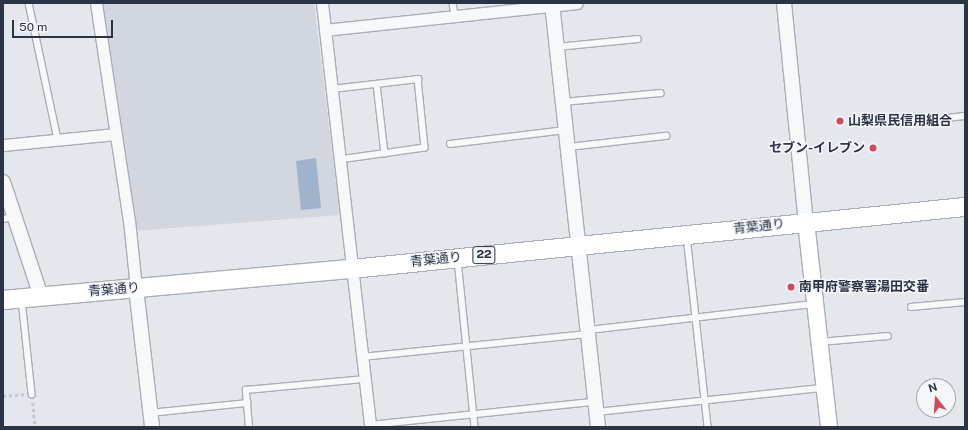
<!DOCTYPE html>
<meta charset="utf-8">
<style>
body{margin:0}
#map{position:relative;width:968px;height:430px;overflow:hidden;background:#e4e7ec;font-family:"Public Sans","Noto Sans JP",sans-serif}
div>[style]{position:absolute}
.built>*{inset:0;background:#d2d6de}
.water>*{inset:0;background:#9fb4cc}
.path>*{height:2.5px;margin-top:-1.25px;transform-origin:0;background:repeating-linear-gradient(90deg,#c2c5cb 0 3px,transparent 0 6px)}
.roads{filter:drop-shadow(1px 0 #a9aeb7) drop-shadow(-1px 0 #a9aeb7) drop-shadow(0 1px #a9aeb7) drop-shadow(0 -1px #a9aeb7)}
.service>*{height:5.5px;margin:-2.75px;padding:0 2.75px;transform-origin:2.75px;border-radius:2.75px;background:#f7f8fa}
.minor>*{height:11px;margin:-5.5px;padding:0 5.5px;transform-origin:5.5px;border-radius:5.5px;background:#f7f8fa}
.tertiary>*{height:14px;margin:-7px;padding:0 7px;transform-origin:7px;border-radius:7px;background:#f7f8fa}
.secondary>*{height:16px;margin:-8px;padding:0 8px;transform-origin:8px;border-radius:8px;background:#fff}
.primary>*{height:18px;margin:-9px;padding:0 9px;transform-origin:9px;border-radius:9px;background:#fff}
.dots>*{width:11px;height:11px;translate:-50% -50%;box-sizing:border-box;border:2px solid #f4f6f9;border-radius:50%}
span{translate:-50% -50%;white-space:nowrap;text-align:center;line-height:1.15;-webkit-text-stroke:3px #f4f6f9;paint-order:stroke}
.shield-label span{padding:1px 3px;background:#f4f6f9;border:1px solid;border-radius:3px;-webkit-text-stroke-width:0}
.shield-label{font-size:12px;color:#2b3445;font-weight:700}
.poi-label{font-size:13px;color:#2b3445;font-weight:700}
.left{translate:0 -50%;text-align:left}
.right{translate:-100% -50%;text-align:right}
.street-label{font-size:13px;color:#2b3445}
.frame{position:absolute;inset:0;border:4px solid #2b3445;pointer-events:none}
.north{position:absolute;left:916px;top:378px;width:40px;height:40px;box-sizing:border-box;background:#f4f6f9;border:1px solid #a4a8b1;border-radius:50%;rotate:343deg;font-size:11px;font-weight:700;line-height:16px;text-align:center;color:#2b3445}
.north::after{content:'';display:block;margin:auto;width:14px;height:18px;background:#d1495b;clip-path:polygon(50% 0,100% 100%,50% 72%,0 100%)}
.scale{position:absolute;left:12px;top:20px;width:101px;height:18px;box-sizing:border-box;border:2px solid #2b3445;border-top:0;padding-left:5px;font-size:12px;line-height:14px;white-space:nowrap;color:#2b3445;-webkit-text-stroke:3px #f4f6f9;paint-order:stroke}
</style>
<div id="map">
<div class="built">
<div style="clip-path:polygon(97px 3px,314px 3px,340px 215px,134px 231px)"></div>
</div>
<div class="water">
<div style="clip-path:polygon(316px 158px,321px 208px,301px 210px,296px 161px)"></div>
</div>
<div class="path">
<div style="left:3px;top:396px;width:21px;rotate:-5deg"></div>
<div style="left:33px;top:403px;width:24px;rotate:85deg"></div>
</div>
<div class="roads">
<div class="service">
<div style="left:29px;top:3px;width:139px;rotate:78deg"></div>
<div style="left:453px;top:3px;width:13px;rotate:81deg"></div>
<div style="left:557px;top:47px;width:81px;rotate:-5.6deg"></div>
<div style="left:377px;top:84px;width:70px;rotate:83.5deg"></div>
<div style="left:332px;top:89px;width:87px;rotate:-6.6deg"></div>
<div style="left:418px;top:79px;width:69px;rotate:84.2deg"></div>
<div style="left:425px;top:148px;width:86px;rotate:172deg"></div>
<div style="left:563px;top:102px;width:98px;rotate:-5.2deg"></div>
<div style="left:948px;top:118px;width:17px;rotate:-7deg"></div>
<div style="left:450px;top:144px;width:116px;rotate:-6.9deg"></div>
<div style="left:569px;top:147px;width:98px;rotate:-6.5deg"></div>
<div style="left:3px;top:219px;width:10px;rotate:-11deg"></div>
<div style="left:687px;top:236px;width:192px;rotate:83.7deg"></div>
<div style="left:458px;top:260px;width:168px;rotate:84.2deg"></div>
<div style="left:22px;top:300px;width:95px;rotate:83.9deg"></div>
<div style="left:911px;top:307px;width:54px;rotate:-5.3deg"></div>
<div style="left:589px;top:330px;width:227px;rotate:-6.6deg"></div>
<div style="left:820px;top:342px;width:68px;rotate:-5deg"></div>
<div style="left:362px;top:357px;width:226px;rotate:-5.8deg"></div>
<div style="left:597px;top:412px;width:227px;rotate:-6.1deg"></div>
<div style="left:150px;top:413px;width:98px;rotate:-5.9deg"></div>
<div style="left:370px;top:425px;width:225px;rotate:-5.9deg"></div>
<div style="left:249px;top:427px;width:37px;rotate:-95deg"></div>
<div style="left:246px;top:390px;width:120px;rotate:-5.3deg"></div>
</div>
<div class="minor">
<div style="left:96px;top:3px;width:219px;rotate:81.4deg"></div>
<div style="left:129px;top:220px;width:68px;rotate:84.1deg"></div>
<div style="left:322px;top:3px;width:427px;rotate:83.5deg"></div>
<div style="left:325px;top:30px;width:253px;rotate:-6.1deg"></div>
<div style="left:3px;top:145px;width:113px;rotate:-5.6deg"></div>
</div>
<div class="tertiary">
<div style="left:552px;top:3px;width:426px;rotate:83.8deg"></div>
<div style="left:784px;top:3px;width:220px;rotate:84.3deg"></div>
<div style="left:3px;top:182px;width:120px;rotate:71.6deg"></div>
<div style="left:136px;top:288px;width:140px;rotate:83.4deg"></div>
</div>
<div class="secondary">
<div style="left:806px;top:222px;width:206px;rotate:83.6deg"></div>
</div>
<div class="primary">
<div style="left:3px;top:300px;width:350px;rotate:-5.1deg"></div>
<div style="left:352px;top:269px;width:616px;rotate:-5.78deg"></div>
</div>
</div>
<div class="dots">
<div style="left:840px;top:121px;background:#d1495b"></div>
<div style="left:873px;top:148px;background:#d1495b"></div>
<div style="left:791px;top:287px;background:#d1495b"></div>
</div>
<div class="shield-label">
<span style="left:484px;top:255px">22</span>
</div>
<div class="poi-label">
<span class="left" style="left:848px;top:121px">山梨県民信用組合</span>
<span class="right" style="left:865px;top:148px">セブン-イレブン</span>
<span class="left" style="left:799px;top:287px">南甲府警察署湯田交番</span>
</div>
<div class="street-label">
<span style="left:759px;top:227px;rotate:-6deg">青葉通り</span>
<span style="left:436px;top:260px;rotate:-6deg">青葉通り</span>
<span style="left:114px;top:290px;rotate:-5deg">青葉通り</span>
</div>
<div class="frame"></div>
<div class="north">N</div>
<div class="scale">50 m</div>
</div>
